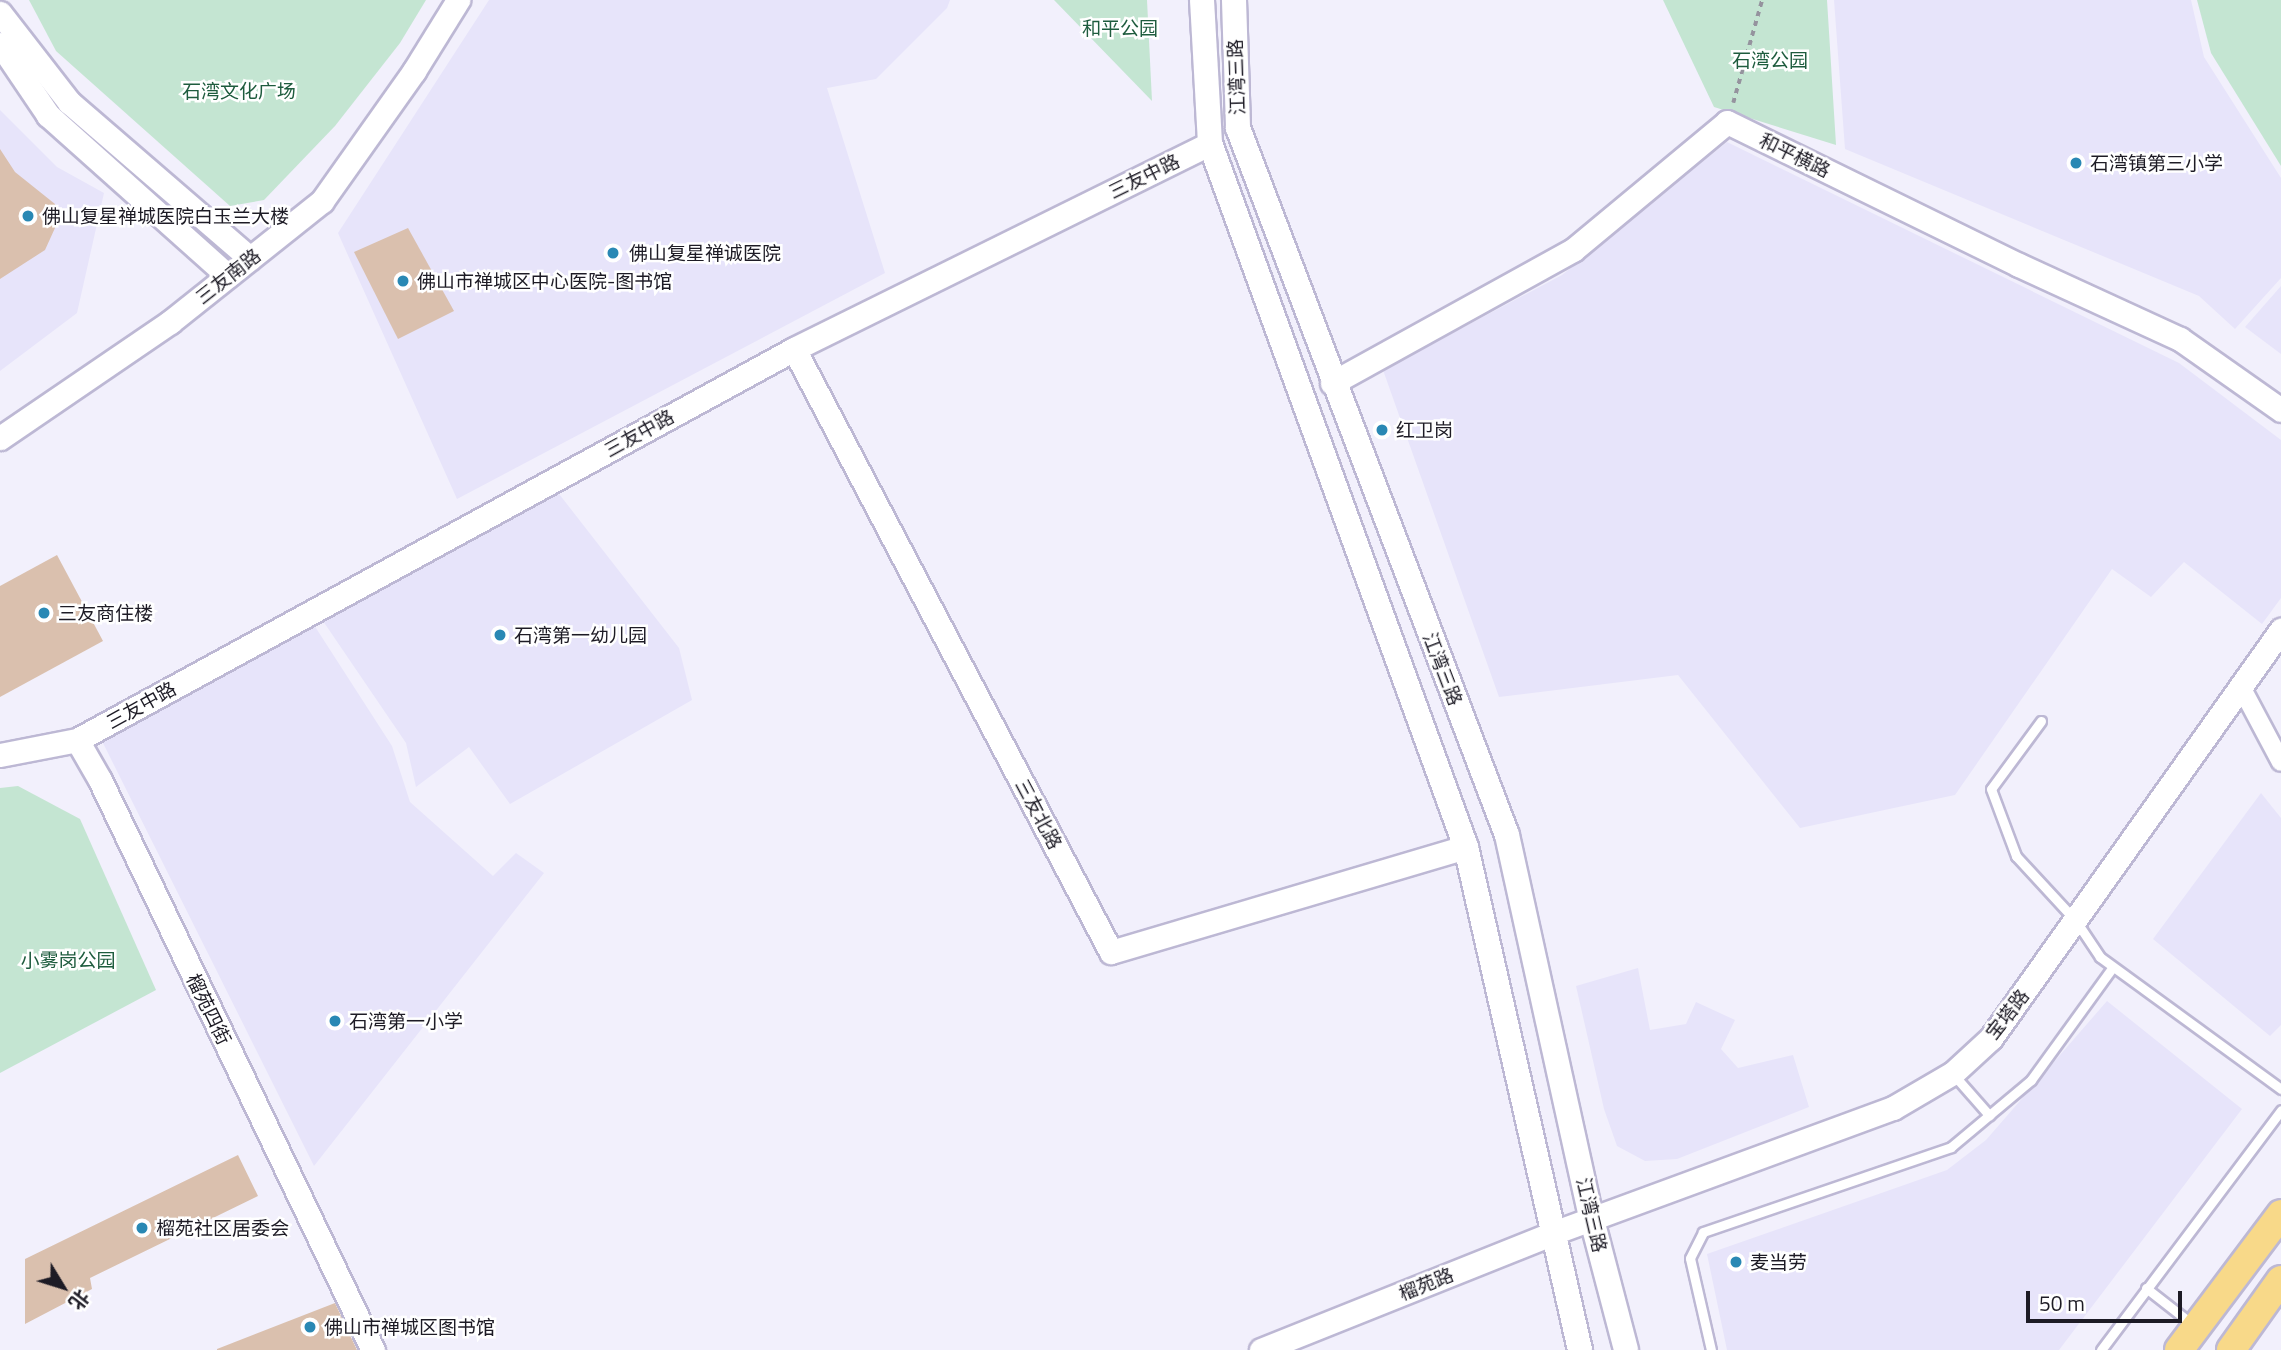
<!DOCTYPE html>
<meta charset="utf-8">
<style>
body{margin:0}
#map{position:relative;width:2281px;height:1350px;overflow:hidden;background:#f2f0fc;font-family:"Titillium Web","Noto Sans SC",sans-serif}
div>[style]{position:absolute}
.built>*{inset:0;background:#e7e4fa}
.green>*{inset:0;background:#c4e5d2}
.building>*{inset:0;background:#dac0ae}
.path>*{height:3.5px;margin-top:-1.75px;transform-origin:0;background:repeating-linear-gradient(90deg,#95939e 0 5px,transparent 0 10px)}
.roads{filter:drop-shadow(2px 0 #bdb8d4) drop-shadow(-2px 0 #bdb8d4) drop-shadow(0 2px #bdb8d4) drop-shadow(0 -2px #bdb8d4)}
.service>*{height:9px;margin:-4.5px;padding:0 4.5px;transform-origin:4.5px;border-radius:4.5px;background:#fff}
.minor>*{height:18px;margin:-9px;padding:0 9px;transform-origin:9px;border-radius:9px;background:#fff}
.tertiary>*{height:23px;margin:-11.5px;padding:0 11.5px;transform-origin:11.5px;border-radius:11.5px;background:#fff}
.secondary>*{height:24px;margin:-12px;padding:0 12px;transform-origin:12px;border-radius:12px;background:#fff}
.primary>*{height:28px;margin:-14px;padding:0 14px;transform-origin:14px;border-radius:14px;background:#f8d989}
.dots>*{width:19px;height:19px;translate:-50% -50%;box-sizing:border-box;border:4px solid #fff;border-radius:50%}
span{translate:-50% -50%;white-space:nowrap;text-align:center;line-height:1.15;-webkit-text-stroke:5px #fff;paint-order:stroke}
.park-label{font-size:19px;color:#1e5c3e}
.street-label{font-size:19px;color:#1d1b25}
.poi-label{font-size:19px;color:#1d1b25}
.left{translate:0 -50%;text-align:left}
.north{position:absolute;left:28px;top:1252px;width:70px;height:70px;-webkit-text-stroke:5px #fff;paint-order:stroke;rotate:128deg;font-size:19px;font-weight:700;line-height:28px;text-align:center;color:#1d1b25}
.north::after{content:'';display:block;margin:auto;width:24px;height:32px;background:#1d1b25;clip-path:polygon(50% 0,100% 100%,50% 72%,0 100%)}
.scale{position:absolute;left:2026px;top:1291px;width:156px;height:32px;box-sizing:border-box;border:4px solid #1d1b25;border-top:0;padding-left:9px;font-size:21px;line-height:24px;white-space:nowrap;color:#1d1b25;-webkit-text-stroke:5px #fff;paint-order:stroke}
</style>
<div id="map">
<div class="built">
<div style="clip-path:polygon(489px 0,950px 0,947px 8px,876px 79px,827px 88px,885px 273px,457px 499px,338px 233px)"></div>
<div style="clip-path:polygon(1834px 0,2191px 0,2204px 57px,2281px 178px,2281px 278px,2235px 329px,2199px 296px,1845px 149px)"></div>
<div style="clip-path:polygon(0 110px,57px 167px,104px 193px,77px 313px,0 371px)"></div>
<div style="clip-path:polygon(1727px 142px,2179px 363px,2281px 440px,2281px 598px,2262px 624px,2184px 562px,2151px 597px,2112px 569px,1955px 795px,1800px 828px,1678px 675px,1499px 697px,1383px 370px,1562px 275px)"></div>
<div style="clip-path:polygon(2281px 286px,2281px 354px,2245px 327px)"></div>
<div style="clip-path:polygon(556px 490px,679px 648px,692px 700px,510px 804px,469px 747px,416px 787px,406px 743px,323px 621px)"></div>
<div style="clip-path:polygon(314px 625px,392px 746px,410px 802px,493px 876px,516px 853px,544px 873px,314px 1166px,100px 737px)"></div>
<div style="clip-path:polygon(2261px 793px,2281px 818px,2281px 1025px,2270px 1036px,2153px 939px)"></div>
<div style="clip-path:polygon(1638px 968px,1650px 1030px,1686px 1024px,1696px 1002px,1735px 1020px,1721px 1049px,1738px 1068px,1793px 1055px,1809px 1107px,1677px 1159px,1645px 1161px,1617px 1146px,1604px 1109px,1576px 986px)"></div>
<div style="clip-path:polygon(2107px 1001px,2242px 1109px,2059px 1350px,1727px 1350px,1707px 1254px,1947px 1170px,1986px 1140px)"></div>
</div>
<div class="green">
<div style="clip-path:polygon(29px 0,426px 0,400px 43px,335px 126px,264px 200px,230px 206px,56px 51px)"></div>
<div style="clip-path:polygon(1054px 0,1147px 0,1152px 101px)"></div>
<div style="clip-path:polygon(1663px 0,1827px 0,1836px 145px,1714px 107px)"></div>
<div style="clip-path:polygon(2197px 0,2281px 0,2281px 166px,2211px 53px)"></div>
<div style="clip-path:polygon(18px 786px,80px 819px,156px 990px,0 1073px,0 788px)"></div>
</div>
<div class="building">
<div style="clip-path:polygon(0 149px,15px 172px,55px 204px,55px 228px,45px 250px,0 279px)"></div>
<div style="clip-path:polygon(408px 228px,454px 311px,398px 339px,354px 252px)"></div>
<div style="clip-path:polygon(57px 555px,103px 641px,0 697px,0 586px)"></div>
<div style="clip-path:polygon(238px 1155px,258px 1196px,90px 1278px,92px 1289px,25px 1324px,25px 1259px)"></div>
<div style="clip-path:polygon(335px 1303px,357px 1350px,217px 1350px,217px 1349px)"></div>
</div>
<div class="path">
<div style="left:1733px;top:103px;width:107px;rotate:-74.3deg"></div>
</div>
<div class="roads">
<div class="service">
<div style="left:2041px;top:721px;width:84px;rotate:126.3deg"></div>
<div style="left:1991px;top:789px;width:72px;rotate:69.5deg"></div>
<div style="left:2016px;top:856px;width:88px;rotate:47.3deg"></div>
<div style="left:2076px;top:921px;width:43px;rotate:56.3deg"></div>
<div style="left:2100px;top:957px;width:224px;rotate:36.1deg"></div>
<div style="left:1953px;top:1074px;width:55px;rotate:48.7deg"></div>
<div style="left:2146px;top:1288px;width:58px;rotate:38deg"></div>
<div style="left:1711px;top:1350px;width:94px;rotate:-102.9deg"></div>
<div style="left:1690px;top:1258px;width:29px;rotate:-63deg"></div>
<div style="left:1703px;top:1232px;width:262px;rotate:-18.9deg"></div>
<div style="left:1951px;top:1147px;width:104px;rotate:-39.9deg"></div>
<div style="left:2031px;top:1080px;width:138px;rotate:-54.1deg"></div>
<div style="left:2101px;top:1350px;width:300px;rotate:-53.1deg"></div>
</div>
<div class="minor">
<div style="left:2240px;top:685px;width:87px;rotate:62deg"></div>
</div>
<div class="tertiary">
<div style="left:0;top:13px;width:113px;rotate:52.2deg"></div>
<div style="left:69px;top:102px;width:239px;rotate:40.8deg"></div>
<div style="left:0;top:44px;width:86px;rotate:55.9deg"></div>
<div style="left:48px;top:115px;width:241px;rotate:41.8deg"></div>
<div style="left:794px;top:349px;width:681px;rotate:62.27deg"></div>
<div style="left:1111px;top:952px;width:370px;rotate:-16.5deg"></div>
<div style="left:1332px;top:383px;width:275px;rotate:-28.9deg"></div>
<div style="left:1573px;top:250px;width:200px;rotate:-39.7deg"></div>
<div style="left:1727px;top:122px;width:325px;rotate:26.1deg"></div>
<div style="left:2019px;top:265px;width:177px;rotate:24.7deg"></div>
<div style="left:2180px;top:339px;width:123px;rotate:35.1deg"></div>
<div style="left:0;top:438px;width:206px;rotate:-34.3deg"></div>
<div style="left:170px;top:322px;width:194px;rotate:-38.5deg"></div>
<div style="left:322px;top:201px;width:159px;rotate:-54.7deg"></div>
<div style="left:414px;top:71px;width:84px;rotate:-58.2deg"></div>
<div style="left:77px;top:740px;width:817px;rotate:-28.6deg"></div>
<div style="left:794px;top:349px;width:464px;rotate:-26.3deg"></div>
<div style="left:0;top:755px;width:78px;rotate:-11deg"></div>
<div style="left:77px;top:740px;width:46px;rotate:60.1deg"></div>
<div style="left:100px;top:780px;width:632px;rotate:64.41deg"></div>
<div style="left:1261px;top:1350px;width:315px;rotate:-21.8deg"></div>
<div style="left:1553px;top:1233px;width:362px;rotate:-20.2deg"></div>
<div style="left:1893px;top:1108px;width:69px;rotate:-30.3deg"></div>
<div style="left:1953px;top:1073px;width:52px;rotate:-42.6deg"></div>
<div style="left:1991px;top:1038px;width:501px;rotate:-54.6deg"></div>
</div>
<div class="secondary">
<div style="left:1202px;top:0;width:143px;rotate:86.8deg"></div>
<div style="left:1210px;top:143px;width:749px;rotate:70.02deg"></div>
<div style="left:1466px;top:847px;width:516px;rotate:77.23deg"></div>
<div style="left:1234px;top:0;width:128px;rotate:88.2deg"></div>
<div style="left:1238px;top:128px;width:756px;rotate:69.17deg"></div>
<div style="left:1507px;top:835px;width:394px;rotate:77.6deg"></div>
<div style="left:1592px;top:1220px;width:134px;rotate:75.3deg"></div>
</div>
<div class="primary">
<div style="left:2179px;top:1350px;width:170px;rotate:-53.1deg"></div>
<div style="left:2231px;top:1350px;width:86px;rotate:-54.5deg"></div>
</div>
</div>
<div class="dots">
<div style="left:2076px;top:163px;background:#2988b4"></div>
<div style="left:28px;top:216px;background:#2988b4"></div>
<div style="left:613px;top:253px;background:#2988b4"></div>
<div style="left:403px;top:281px;background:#2988b4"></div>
<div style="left:1382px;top:430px;background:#2988b4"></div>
<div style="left:44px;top:613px;background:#2988b4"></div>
<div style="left:500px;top:635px;background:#2988b4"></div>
<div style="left:335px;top:1021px;background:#2988b4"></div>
<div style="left:142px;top:1228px;background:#2988b4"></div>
<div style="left:1736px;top:1262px;background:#2988b4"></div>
<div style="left:310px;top:1327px;background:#2988b4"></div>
</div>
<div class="park-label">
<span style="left:1120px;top:28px">和平公园</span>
<span style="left:1770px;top:60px">石湾公园</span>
<span style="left:239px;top:91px">石湾文化广场</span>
<span style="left:68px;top:960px">小雾岗公园</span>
</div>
<div class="street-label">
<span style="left:1236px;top:77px;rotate:-92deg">江湾三路</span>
<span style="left:1795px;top:155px;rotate:26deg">和平横路</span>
<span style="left:1144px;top:176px;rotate:-26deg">三友中路</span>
<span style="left:228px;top:276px;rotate:-38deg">三友南路</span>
<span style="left:639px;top:433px;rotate:-29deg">三友中路</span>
<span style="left:1443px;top:669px;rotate:69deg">江湾三路</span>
<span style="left:141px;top:705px;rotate:-29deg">三友中路</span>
<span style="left:1039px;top:814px;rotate:62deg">三友北路</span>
<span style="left:209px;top:1009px;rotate:64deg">榴苑四街</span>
<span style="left:2007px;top:1014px;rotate:-52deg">宝塔路</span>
<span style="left:1592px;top:1215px;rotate:77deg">江湾三路</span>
<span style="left:1426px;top:1284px;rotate:-22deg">榴苑路</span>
</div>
<div class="poi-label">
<span class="left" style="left:2090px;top:163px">石湾镇第三小学</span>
<span class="left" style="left:42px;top:216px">佛山复星禅城医院白玉兰大楼</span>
<span class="left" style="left:629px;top:253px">佛山复星禅诚医院</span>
<span class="left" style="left:417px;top:281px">佛山市禅城区中心医院-图书馆</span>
<span class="left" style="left:1396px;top:430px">红卫岗</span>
<span class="left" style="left:58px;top:613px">三友商住楼</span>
<span class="left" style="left:514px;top:635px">石湾第一幼儿园</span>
<span class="left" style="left:349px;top:1021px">石湾第一小学</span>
<span class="left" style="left:156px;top:1228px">榴苑社区居委会</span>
<span class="left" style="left:1750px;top:1262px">麦当劳</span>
<span class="left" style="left:324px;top:1327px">佛山市禅城区图书馆</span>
</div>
<div class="north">北</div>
<div class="scale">50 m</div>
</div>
